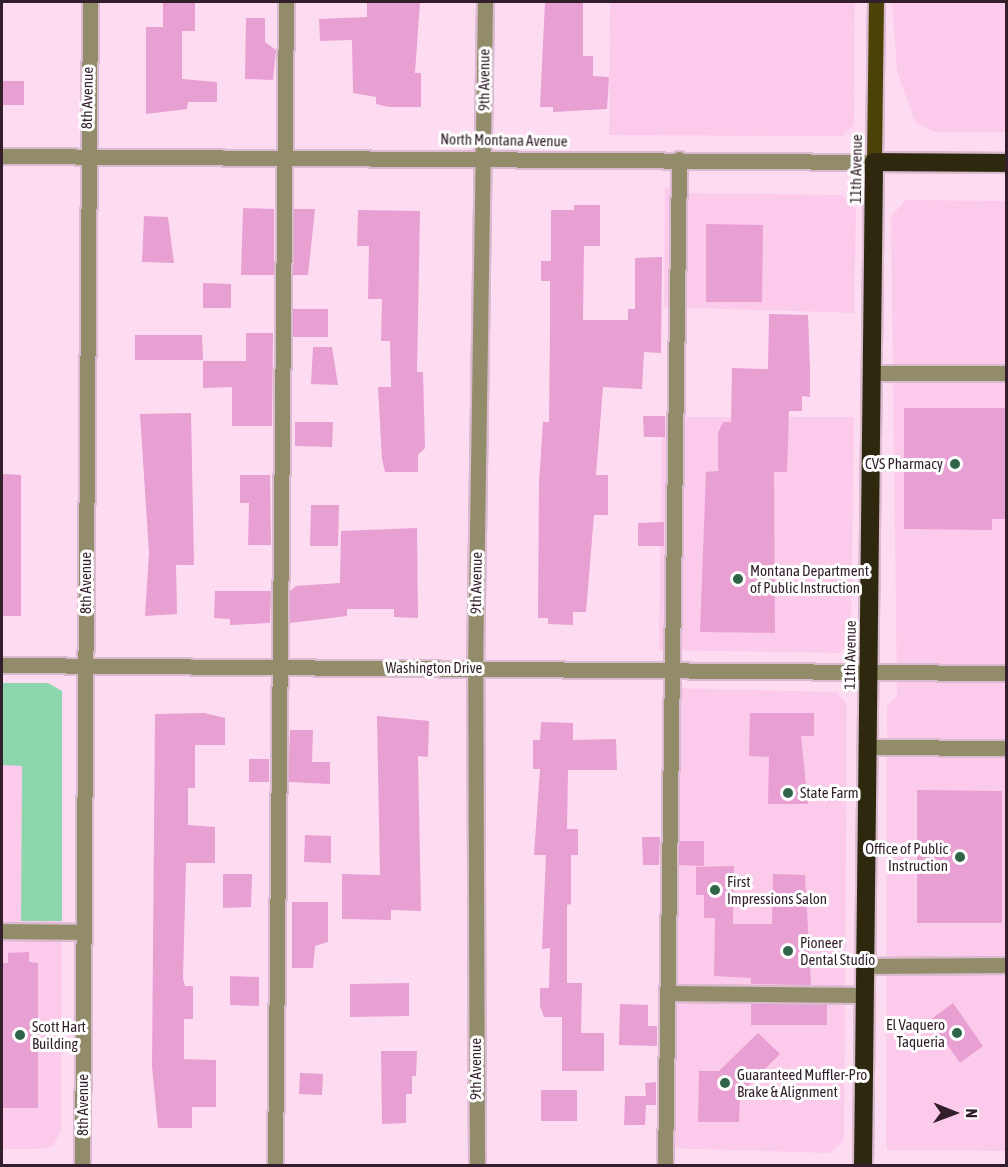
<!DOCTYPE html>
<style>
body{margin:0}
#map{position:relative;width:1008px;height:1167px;overflow:hidden;background:#fddcf1;font-family:"Asap Condensed",sans-serif}
div>[style]{position:absolute}
.built>*{inset:0;background:#fccbeb}
.green>*{inset:0;background:#8dd6ad}
.building>*{inset:0;background:#e89fd1}
.roads{filter:drop-shadow(2px 0 #d9bace) drop-shadow(-2px 0 #d9bace) drop-shadow(0 2px #d9bace) drop-shadow(0 -2px #d9bace)}
.minor>*{height:15px;margin:-7.5px;padding:0 7.5px;transform-origin:7.5px;border-radius:7.5px;background:#928c6a}
.major>*{height:15px;margin:-7.5px;padding:0 7.5px;transform-origin:7.5px;border-radius:7.5px;background:#4c4208}
.highway>*{height:18px;margin:-9px;padding:0 9px;transform-origin:9px;border-radius:9px;background:#2e290e}
.dots>*{width:16px;height:16px;translate:-50% -50%;box-sizing:border-box;border:3px solid #fff;border-radius:50%}
span{translate:-50% -50%;white-space:nowrap;text-align:center;line-height:1.15;-webkit-text-stroke:6px #fff;paint-order:stroke}
.street-label{font-size:15px;color:#331f2c}
.poi-label{font-size:15px;color:#331f2c}
.right{translate:-100% -50%;text-align:right}
.left{translate:0 -50%;text-align:left}
.frame{position:absolute;inset:0;border:3px solid #331f2c;pointer-events:none}
.north{position:absolute;left:924px;top:1083px;width:60px;height:60px;-webkit-text-stroke:4px #fff;paint-order:stroke;rotate:91deg;font-size:16px;font-weight:700;line-height:24px;text-align:center;color:#331f2c}
.north::after{content:'';display:block;margin:auto;width:21px;height:27px;background:#331f2c;clip-path:polygon(50% 0,100% 100%,50% 72%,0 100%)}
</style>
<div id="map">
<div class="built">
<div style="clip-path:polygon(610px 2px,855px 2px,854px 125px,843px 136px,609px 135px)"></div>
<div style="clip-path:polygon(892px 2px,1006px 2px,1006px 132px,934px 132px,915px 122px,897px 71px)"></div>
<div style="clip-path:polygon(665px 187px,685px 193px,843px 195px,856px 210px,854px 313px,664px 307px)"></div>
<div style="clip-path:polygon(906px 200px,1006px 201px,1006px 1151px,887px 1150px,886px 1140px,887px 706px,897px 696px,891px 216px)"></div>
<div style="clip-path:polygon(662px 417px,854px 417px,851px 641px,840px 653px,659px 650px)"></div>
<div style="clip-path:polygon(664px 688px,837px 692px,847px 705px,844px 1141px,829px 1153px,661px 1148px)"></div>
<div style="clip-path:polygon(2px 765px,22px 765px,21px 921px,62px 921px,61px 1131px,52px 1147px,36px 1149px,2px 1149px)"></div>
</div>
<div class="green">
<div style="clip-path:polygon(2px 683px,48px 683px,62px 691px,62px 921px,21px 921px,22px 766px,2px 765px)"></div>
</div>
<div class="building">
<div style="clip-path:polygon(163px 2px,195px 2px,195px 31px,182px 31px,182px 79px,217px 82px,217px 102px,188px 102px,187px 109px,146px 114px,146px 27px,163px 27px)"></div>
<div style="clip-path:polygon(367px 2px,420px 2px,415px 73px,421px 73px,421px 107px,389px 107px,376px 104px,376px 97px,353px 93px,352px 40px,320px 41px,319px 19px,367px 17px)"></div>
<div style="clip-path:polygon(545px 2px,583px 2px,583px 56px,593px 56px,593px 76px,609px 77px,607px 109px,553px 112px,553px 107px,540px 107px)"></div>
<div style="clip-path:polygon(246px 18px,265px 18px,265px 42px,276px 50px,273px 80px,245px 79px)"></div>
<div style="clip-path:polygon(2px 81px,24px 81px,24px 105px,2px 105px)"></div>
<div style="clip-path:polygon(574px 205px,600px 205px,600px 246px,584px 246px,583px 320px,628px 320px,628px 309px,635px 309px,635px 258px,662px 257px,661px 353px,644px 352px,642px 389px,603px 387px,596px 475px,608px 475px,608px 515px,594px 515px,586px 612px,573px 612px,573px 625px,548px 624px,548px 618px,538px 618px,539px 482px,543px 422px,549px 422px,550px 330px,550px 281px,541px 281px,541px 261px,551px 261px,551px 210px,574px 210px)"></div>
<div style="clip-path:polygon(243px 208px,274px 209px,274px 275px,241px 275px)"></div>
<div style="clip-path:polygon(294px 209px,315px 209px,308px 275px,293px 275px)"></div>
<div style="clip-path:polygon(358px 210px,420px 211px,417px 372px,423px 372px,425px 448px,418px 455px,418px 472px,385px 472px,382px 459px,378px 387px,391px 387px,390px 341px,381px 341px,382px 299px,368px 299px,369px 246px,357px 246px)"></div>
<div style="clip-path:polygon(144px 216px,168px 217px,174px 263px,142px 262px)"></div>
<div style="clip-path:polygon(706px 224px,763px 225px,762px 302px,706px 302px)"></div>
<div style="clip-path:polygon(203px 283px,231px 284px,231px 308px,203px 308px)"></div>
<div style="clip-path:polygon(293px 309px,328px 309px,328px 337px,293px 337px)"></div>
<div style="clip-path:polygon(769px 314px,808px 315px,810px 369px,810px 397px,802px 396px,802px 411px,789px 411px,787px 472px,774px 472px,775px 633px,700px 632px,706px 472px,718px 471px,718px 433px,723px 422px,731px 422px,732px 368px,768px 369px)"></div>
<div style="clip-path:polygon(246px 333px,273px 333px,272px 426px,232px 426px,232px 387px,203px 388px,203px 361px,246px 361px)"></div>
<div style="clip-path:polygon(135px 335px,202px 335px,203px 360px,135px 360px)"></div>
<div style="clip-path:polygon(313px 347px,332px 347px,338px 385px,311px 384px)"></div>
<div style="clip-path:polygon(904px 408px,1006px 408px,1006px 519px,992px 519px,992px 530px,904px 529px)"></div>
<div style="clip-path:polygon(191px 413px,194px 565px,176px 565px,177px 614px,145px 616px,149px 553px,140px 414px)"></div>
<div style="clip-path:polygon(643px 416px,665px 416px,665px 437px,644px 437px)"></div>
<div style="clip-path:polygon(295px 422px,333px 422px,332px 447px,295px 446px)"></div>
<div style="clip-path:polygon(2px 474px,21px 475px,21px 616px,2px 616px)"></div>
<div style="clip-path:polygon(240px 475px,270px 475px,271px 545px,248px 545px,249px 503px,240px 503px)"></div>
<div style="clip-path:polygon(311px 505px,339px 505px,338px 546px,310px 546px)"></div>
<div style="clip-path:polygon(664px 522px,664px 546px,638px 546px,638px 523px)"></div>
<div style="clip-path:polygon(417px 528px,418px 618px,394px 617px,394px 609px,347px 609px,347px 616px,290px 623px,290px 591px,296px 586px,340px 583px,341px 531px)"></div>
<div style="clip-path:polygon(215px 591px,271px 591px,270px 623px,230px 625px,230px 619px,214px 618px)"></div>
<div style="clip-path:polygon(204px 713px,225px 718px,225px 745px,195px 745px,195px 788px,188px 788px,188px 825px,215px 827px,215px 863px,186px 863px,183px 979px,185px 986px,193px 986px,193px 1019px,184px 1019px,184px 1059px,216px 1060px,216px 1107px,192px 1107px,192px 1128px,158px 1128px,152px 1066px,155px 714px)"></div>
<div style="clip-path:polygon(750px 713px,814px 713px,814px 736px,801px 736px,808px 804px,768px 804px,769px 757px,749px 756px)"></div>
<div style="clip-path:polygon(377px 716px,429px 721px,428px 757px,418px 756px,421px 911px,391px 910px,391px 920px,342px 919px,342px 874px,380px 875px)"></div>
<div style="clip-path:polygon(541px 722px,573px 723px,573px 740px,616px 739px,617px 770px,568px 770px,567px 829px,578px 829px,578px 855px,571px 855px,571px 904px,567px 905px,567px 983px,582px 983px,581px 1033px,604px 1033px,604px 1071px,562px 1071px,562px 1017px,544px 1017px,540px 1006px,540px 988px,549px 988px,550px 948px,542px 949px,546px 855px,534px 855px,540px 769px,533px 769px,533px 740px,540px 740px)"></div>
<div style="clip-path:polygon(290px 730px,313px 730px,312px 762px,330px 762px,330px 784px,288px 782px)"></div>
<div style="clip-path:polygon(249px 759px,269px 759px,269px 782px,249px 782px)"></div>
<div style="clip-path:polygon(917px 790px,1002px 791px,1002px 923px,917px 923px)"></div>
<div style="clip-path:polygon(305px 835px,331px 836px,331px 863px,304px 862px)"></div>
<div style="clip-path:polygon(642px 837px,660px 837px,659px 865px,643px 865px)"></div>
<div style="clip-path:polygon(679px 841px,704px 841px,704px 866px,679px 865px)"></div>
<div style="clip-path:polygon(734px 866px,733px 924px,772px 924px,773px 874px,805px 875px,811px 985px,751px 984px,751px 978px,714px 976px,715px 918px,704px 918px,704px 895px,696px 895px,696px 867px)"></div>
<div style="clip-path:polygon(223px 874px,252px 874px,251px 907px,223px 908px)"></div>
<div style="clip-path:polygon(292px 902px,328px 902px,328px 942px,315px 946px,313px 968px,292px 968px)"></div>
<div style="clip-path:polygon(29px 952px,29px 962px,38px 963px,38px 1108px,2px 1108px,2px 963px,8px 963px,8px 953px)"></div>
<div style="clip-path:polygon(230px 976px,259px 977px,259px 1006px,230px 1005px)"></div>
<div style="clip-path:polygon(409px 983px,409px 1016px,350px 1017px,350px 984px)"></div>
<div style="clip-path:polygon(953px 1003px,983px 1046px,960px 1063px,930px 1020px)"></div>
<div style="clip-path:polygon(620px 1004px,648px 1005px,648px 1026px,657px 1026px,657px 1046px,619px 1045px)"></div>
<div style="clip-path:polygon(751px 1004px,827px 1004px,827px 1025px,751px 1025px)"></div>
<div style="clip-path:polygon(758px 1033px,780px 1054px,740px 1094px,739px 1122px,698px 1122px,699px 1071px,719px 1071px)"></div>
<div style="clip-path:polygon(381px 1051px,417px 1051px,416px 1076px,412px 1076px,412px 1094px,406px 1094px,406px 1123px,382px 1124px)"></div>
<div style="clip-path:polygon(300px 1073px,323px 1074px,322px 1095px,299px 1094px)"></div>
<div style="clip-path:polygon(656px 1082px,656px 1105px,646px 1105px,645px 1125px,624px 1125px,625px 1096px,646px 1096px,645px 1083px)"></div>
<div style="clip-path:polygon(541px 1090px,577px 1090px,577px 1121px,541px 1121px)"></div>
</div>
<div class="roads">
<div class="minor">
<div style="left:2px;top:156px;width:872px;rotate:0.39deg"></div>
<div style="left:871px;top:373px;width:135px"></div>
<div style="left:2px;top:665px;width:1004px;rotate:0.46deg"></div>
<div style="left:866px;top:747px;width:140px;rotate:0.4deg"></div>
<div style="left:2px;top:931px;width:82px;rotate:0.7deg"></div>
<div style="left:865px;top:966px;width:141px;rotate:-0.4deg"></div>
<div style="left:667px;top:993px;width:197px;rotate:0.6deg"></div>
<div style="left:82px;top:1166px;width:1164px;rotate:-89.61deg"></div>
<div style="left:275px;top:1166px;width:1164px;rotate:-89.46deg"></div>
<div style="left:477px;top:1166px;width:497px;rotate:-90.2deg"></div>
<div style="left:475px;top:669px;width:667px;rotate:-89.14deg"></div>
<div style="left:665px;top:1166px;width:1007px;rotate:-89.2deg"></div>
</div>
<div class="major">
<div style="left:874px;top:162px;width:160px;rotate:-89.3deg"></div>
</div>
<div class="highway">
<div style="left:863px;top:1166px;width:1004px;rotate:-89.37deg"></div>
<div style="left:874px;top:162px;width:132px;rotate:0.4deg"></div>
</div>
</div>
<div class="dots">
<div style="left:955px;top:464px;background:#306449"></div>
<div style="left:738px;top:579px;background:#306449"></div>
<div style="left:788px;top:793px;background:#306449"></div>
<div style="left:960px;top:857px;background:#306449"></div>
<div style="left:715px;top:890px;background:#306449"></div>
<div style="left:788px;top:951px;background:#306449"></div>
<div style="left:957px;top:1033px;background:#306449"></div>
<div style="left:20px;top:1035px;background:#306449"></div>
<div style="left:725px;top:1083px;background:#306449"></div>
</div>
<div class="street-label">
<span style="left:484px;top:80px;rotate:-90deg">9th Avenue</span>
<span style="left:87px;top:98px;rotate:-89deg">8th Avenue</span>
<span style="left:504px;top:140px;rotate:1deg">North Montana Avenue</span>
<span style="left:856px;top:169px;rotate:-89deg">11th Avenue</span>
<span style="left:86px;top:583px;rotate:-90deg">8th Avenue</span>
<span style="left:476px;top:583px;rotate:-89deg">9th Avenue</span>
<span style="left:850px;top:655px;rotate:-89deg">11th Avenue</span>
<span style="left:434px;top:668px">Washington Drive</span>
<span style="left:476px;top:1069px;rotate:-90deg">9th Avenue</span>
<span style="left:83px;top:1105px;rotate:-90deg">8th Avenue</span>
</div>
<div class="poi-label">
<span class="right" style="left:943px;top:464px">CVS Pharmacy</span>
<span class="left" style="left:750px;top:579px">Montana Department<br>of Public Instruction</span>
<span class="left" style="left:800px;top:793px">State Farm</span>
<span class="right" style="left:948px;top:857px">Office of Public<br>Instruction</span>
<span class="left" style="left:727px;top:890px">First<br>Impressions Salon</span>
<span class="left" style="left:800px;top:951px">Pioneer<br>Dental Studio</span>
<span class="right" style="left:945px;top:1033px">El Vaquero<br>Taqueria</span>
<span class="left" style="left:32px;top:1035px">Scott Hart<br>Building</span>
<span class="left" style="left:737px;top:1083px">Guaranteed Muffler-Pro<br>Brake &amp; Alignment</span>
</div>
<div class="frame"></div>
<div class="north">N</div>
</div>
